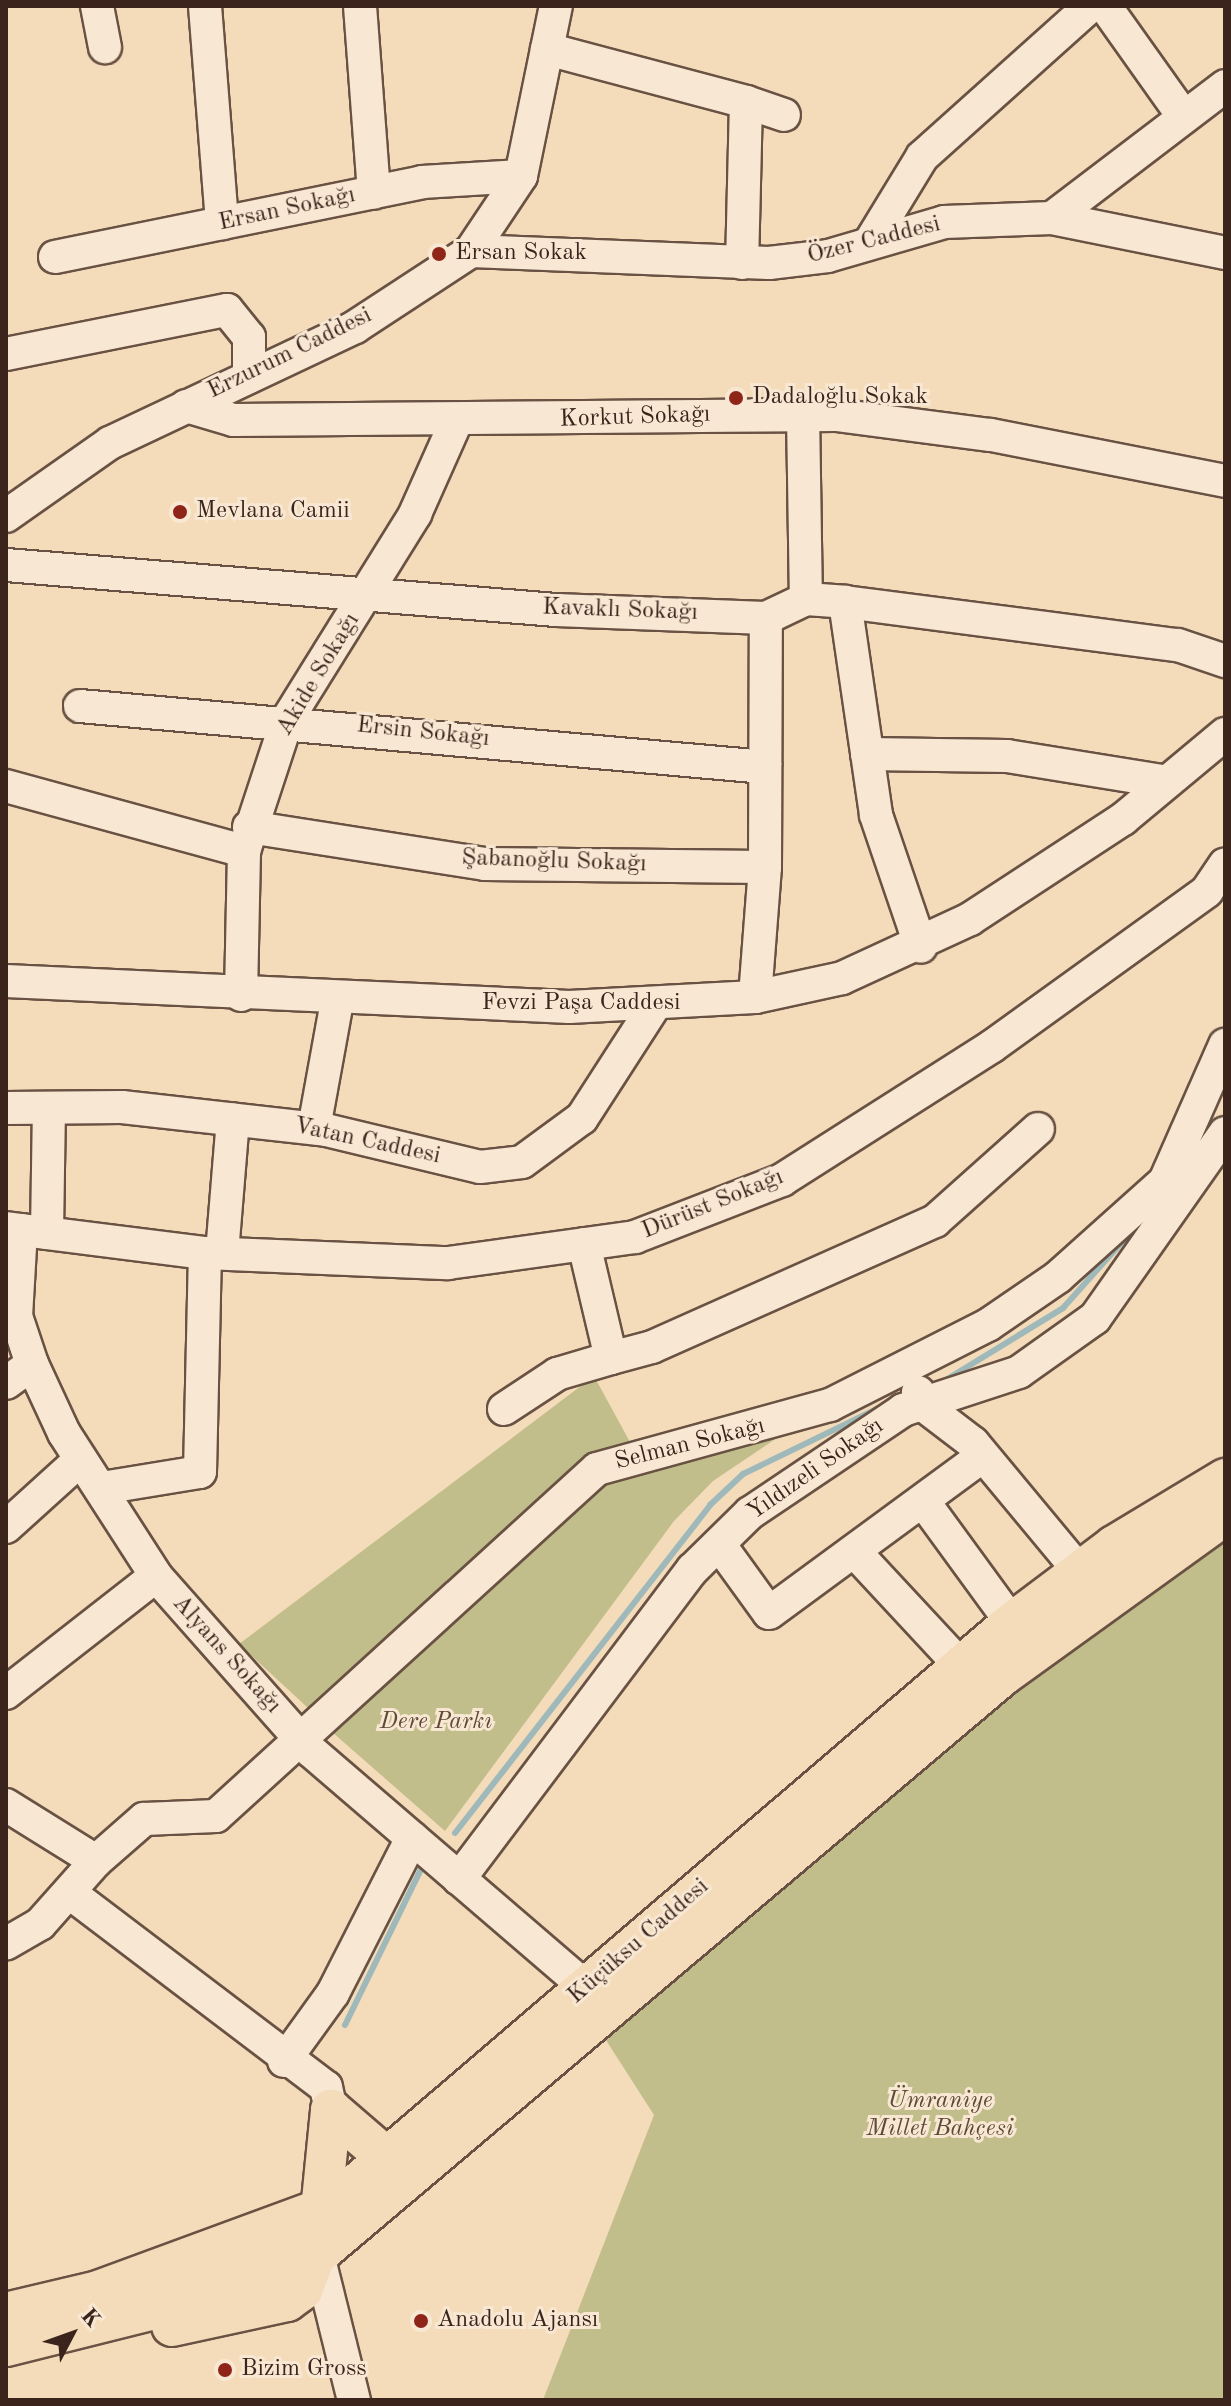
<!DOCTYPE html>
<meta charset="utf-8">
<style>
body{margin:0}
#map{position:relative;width:1231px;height:2406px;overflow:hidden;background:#f4dcbb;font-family:"Old Standard TT",serif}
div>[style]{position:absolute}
.green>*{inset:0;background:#c2be8b}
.stream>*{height:6px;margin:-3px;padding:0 3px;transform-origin:3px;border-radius:3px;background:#9fb9ba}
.roads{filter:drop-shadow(2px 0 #695243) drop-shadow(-2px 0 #695243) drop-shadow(0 2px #695243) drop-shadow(0 -2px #695243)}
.minor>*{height:32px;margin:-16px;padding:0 16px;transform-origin:16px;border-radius:16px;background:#f8e8d3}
.major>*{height:40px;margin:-20px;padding:0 20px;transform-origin:20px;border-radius:20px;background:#f4dcbb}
.dots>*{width:22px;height:22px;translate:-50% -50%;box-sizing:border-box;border:4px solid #f8e8d3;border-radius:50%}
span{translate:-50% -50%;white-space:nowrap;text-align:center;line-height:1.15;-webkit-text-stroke:6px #f8e8d3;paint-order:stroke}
.street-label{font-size:24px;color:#3b241b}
.poi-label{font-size:24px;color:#3b241b}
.left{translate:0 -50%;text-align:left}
.park-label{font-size:24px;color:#5d4a37;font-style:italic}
.frame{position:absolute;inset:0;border:8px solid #3b241b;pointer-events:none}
.north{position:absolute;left:32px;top:2294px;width:80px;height:80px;-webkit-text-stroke:6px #f8e8d3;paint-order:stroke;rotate:49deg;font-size:22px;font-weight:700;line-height:32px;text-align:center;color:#3b241b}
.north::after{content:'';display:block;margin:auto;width:28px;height:36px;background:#3b241b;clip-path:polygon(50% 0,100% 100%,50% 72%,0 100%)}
</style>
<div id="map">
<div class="green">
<div style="clip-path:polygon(594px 1376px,630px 1442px,591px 1454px,308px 1708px,239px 1644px)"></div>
<div style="clip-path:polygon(783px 1434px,713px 1481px,674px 1521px,445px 1831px,332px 1732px,602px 1476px)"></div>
<div style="clip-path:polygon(1225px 1528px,1225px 2400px,543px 2400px,654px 2115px,602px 2034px,996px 1687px)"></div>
</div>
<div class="stream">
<div style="left:944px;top:1381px;width:140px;rotate:-31.5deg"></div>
<div style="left:1063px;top:1308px;width:101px;rotate:-48.2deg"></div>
<div style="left:455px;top:1833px;width:415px;rotate:-52.1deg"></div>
<div style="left:710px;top:1505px;width:45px;rotate:-43.2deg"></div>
<div style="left:743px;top:1474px;width:151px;rotate:-25.9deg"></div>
<div style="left:345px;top:2025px;width:174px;rotate:-64deg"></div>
</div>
<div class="roads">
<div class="minor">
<div style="left:97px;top:6px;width:42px;rotate:79deg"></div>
<div style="left:205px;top:6px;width:218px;rotate:85.5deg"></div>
<div style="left:360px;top:6px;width:187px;rotate:85.7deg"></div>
<div style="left:1105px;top:6px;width:136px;rotate:54.6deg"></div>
<div style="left:547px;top:49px;width:206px;rotate:14.9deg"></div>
<div style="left:746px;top:102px;width:161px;rotate:91.4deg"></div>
<div style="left:746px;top:102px;width:40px;rotate:18.9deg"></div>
<div style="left:1052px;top:218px;width:218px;rotate:-37.3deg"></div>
<div style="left:872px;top:239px;width:96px;rotate:-58.6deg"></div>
<div style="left:922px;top:157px;width:226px;rotate:-41.9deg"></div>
<div style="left:471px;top:251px;width:298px;rotate:2.3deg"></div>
<div style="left:769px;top:263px;width:59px;rotate:-6.8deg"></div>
<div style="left:828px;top:256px;width:121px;rotate:-16.3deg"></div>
<div style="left:944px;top:222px;width:108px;rotate:-2.1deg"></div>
<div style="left:1052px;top:218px;width:177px;rotate:11.4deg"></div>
<div style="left:55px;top:257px;width:375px;rotate:-11.5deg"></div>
<div style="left:422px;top:182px;width:99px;rotate:-3.5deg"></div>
<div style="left:6px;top:354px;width:225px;rotate:-11.3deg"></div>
<div style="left:227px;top:310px;width:35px;rotate:51deg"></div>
<div style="left:249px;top:337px;width:40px;rotate:90deg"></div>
<div style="left:186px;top:406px;width:50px;rotate:16.3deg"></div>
<div style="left:234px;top:420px;width:602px;rotate:-0.48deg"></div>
<div style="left:836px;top:415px;width:156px;rotate:7.4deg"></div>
<div style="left:991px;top:435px;width:238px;rotate:11.1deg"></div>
<div style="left:803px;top:413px;width:186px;rotate:89.1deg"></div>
<div style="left:6px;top:516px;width:127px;rotate:-35.1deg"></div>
<div style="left:110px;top:443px;width:271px;rotate:-25.3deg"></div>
<div style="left:355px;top:327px;width:139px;rotate:-33.2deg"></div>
<div style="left:471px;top:251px;width:90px;rotate:-56.3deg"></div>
<div style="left:521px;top:176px;width:174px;rotate:-78.4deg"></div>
<div style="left:6px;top:565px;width:552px;rotate:4.68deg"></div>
<div style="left:556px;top:610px;width:210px;rotate:2.2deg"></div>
<div style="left:766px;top:618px;width:44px;rotate:-25.4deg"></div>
<div style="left:806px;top:599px;width:39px;rotate:4deg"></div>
<div style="left:845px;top:602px;width:336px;rotate:7.4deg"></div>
<div style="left:1178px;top:645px;width:50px;rotate:18.8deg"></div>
<div style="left:845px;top:602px;width:215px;rotate:81.7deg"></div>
<div style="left:876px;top:815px;width:139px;rotate:71.2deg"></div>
<div style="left:80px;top:706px;width:688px;rotate:5.09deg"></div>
<div style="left:867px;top:754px;width:140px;rotate:0.8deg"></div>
<div style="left:1007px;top:756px;width:162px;rotate:9.2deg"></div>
<div style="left:6px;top:786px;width:247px;rotate:15.3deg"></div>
<div style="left:249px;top:827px;width:239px;rotate:8.9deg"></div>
<div style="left:485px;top:864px;width:280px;rotate:0.6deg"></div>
<div style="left:6px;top:981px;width:564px;rotate:2.64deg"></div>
<div style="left:569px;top:1007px;width:186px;rotate:-3.1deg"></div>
<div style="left:755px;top:997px;width:89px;rotate:-12.3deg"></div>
<div style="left:842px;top:978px;width:141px;rotate:-24.7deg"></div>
<div style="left:970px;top:919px;width:183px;rotate:-33.2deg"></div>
<div style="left:1123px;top:819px;width:133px;rotate:-39.8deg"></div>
<div style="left:241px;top:995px;width:144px;rotate:-88.8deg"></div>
<div style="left:244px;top:851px;width:138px;rotate:-71.8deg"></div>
<div style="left:287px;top:720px;width:243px;rotate:-58.1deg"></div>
<div style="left:415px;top:514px;width:101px;rotate:-66deg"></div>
<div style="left:755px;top:997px;width:130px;rotate:-85.6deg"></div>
<div style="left:765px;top:867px;width:249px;rotate:-89.8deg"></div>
<div style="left:6px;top:1108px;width:116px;rotate:-0.5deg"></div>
<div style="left:122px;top:1107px;width:205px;rotate:6.4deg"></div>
<div style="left:326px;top:1130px;width:158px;rotate:13.5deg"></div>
<div style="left:480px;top:1167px;width:42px;rotate:-6.8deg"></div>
<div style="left:522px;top:1162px;width:74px;rotate:-36.3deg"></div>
<div style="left:582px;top:1118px;width:131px;rotate:-57.2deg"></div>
<div style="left:314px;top:1128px;width:129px;rotate:-79.7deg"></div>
<div style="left:6px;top:1228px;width:201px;rotate:7.2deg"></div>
<div style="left:205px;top:1253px;width:243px;rotate:2.4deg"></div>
<div style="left:448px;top:1263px;width:189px;rotate:-7.9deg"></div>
<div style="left:635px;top:1237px;width:158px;rotate:-21.2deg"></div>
<div style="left:782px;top:1180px;width:248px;rotate:-32.5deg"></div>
<div style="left:991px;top:1047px;width:266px;rotate:-35.8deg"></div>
<div style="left:1207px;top:891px;width:32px;rotate:-56deg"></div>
<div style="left:21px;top:1230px;width:86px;rotate:93.3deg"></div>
<div style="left:16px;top:1316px;width:51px;rotate:71.6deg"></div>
<div style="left:32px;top:1364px;width:76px;rotate:65.1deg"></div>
<div style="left:64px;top:1433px;width:170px;rotate:57.2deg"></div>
<div style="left:156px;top:1576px;width:234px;rotate:48.5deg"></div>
<div style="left:311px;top:1751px;width:362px;rotate:40.7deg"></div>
<div style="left:47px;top:1233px;width:125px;rotate:-89.1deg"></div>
<div style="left:584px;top:1244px;width:117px;rotate:76.7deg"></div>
<div style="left:611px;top:1358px;width:42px;rotate:-15deg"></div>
<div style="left:652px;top:1347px;width:310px;rotate:-24deg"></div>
<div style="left:935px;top:1221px;width:138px;rotate:-41.8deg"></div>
<div style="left:222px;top:1253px;width:134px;rotate:-85.3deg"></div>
<div style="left:6px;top:1383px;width:32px;rotate:-36deg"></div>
<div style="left:918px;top:1392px;width:13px;rotate:72deg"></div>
<div style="left:922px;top:1404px;width:64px;rotate:37.4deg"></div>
<div style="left:973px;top:1443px;width:168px;rotate:50.3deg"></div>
<div style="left:504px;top:1409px;width:64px;rotate:-33.4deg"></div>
<div style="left:557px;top:1374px;width:56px;rotate:-16.5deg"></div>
<div style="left:102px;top:1488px;width:99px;rotate:-9.3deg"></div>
<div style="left:200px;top:1472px;width:219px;rotate:-88.7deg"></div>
<div style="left:923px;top:1501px;width:151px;rotate:53.9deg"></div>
<div style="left:6px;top:1527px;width:100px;rotate:-42.2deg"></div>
<div style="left:719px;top:1544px;width:85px;rotate:54.1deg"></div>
<div style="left:769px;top:1613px;width:265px;rotate:-36.3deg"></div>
<div style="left:854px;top:1551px;width:157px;rotate:47.1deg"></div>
<div style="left:6px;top:1693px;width:190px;rotate:-38deg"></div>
<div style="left:6px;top:1805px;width:106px;rotate:31.9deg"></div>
<div style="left:96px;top:1861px;width:84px;rotate:131.6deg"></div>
<div style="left:40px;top:1924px;width:39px;rotate:150deg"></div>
<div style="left:96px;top:1861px;width:64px;rotate:-41.2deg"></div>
<div style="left:144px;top:1819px;width:72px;rotate:-2.4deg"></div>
<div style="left:216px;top:1816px;width:515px;rotate:-42.33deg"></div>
<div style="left:597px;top:1469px;width:242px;rotate:-15.4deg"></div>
<div style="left:830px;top:1405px;width:177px;rotate:-26.9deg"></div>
<div style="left:988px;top:1325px;width:85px;rotate:-34.4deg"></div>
<div style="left:1058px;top:1277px;width:144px;rotate:-41.9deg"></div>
<div style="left:1165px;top:1181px;width:149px;rotate:-66.2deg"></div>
<div style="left:459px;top:1879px;width:388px;rotate:-53deg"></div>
<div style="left:693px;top:1569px;width:80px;rotate:-44.5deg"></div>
<div style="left:750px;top:1513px;width:184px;rotate:-33.9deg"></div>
<div style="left:903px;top:1410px;width:122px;rotate:-18.1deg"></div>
<div style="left:1019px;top:1372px;width:93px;rotate:-35.4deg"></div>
<div style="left:1095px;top:1318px;width:226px;rotate:-54.9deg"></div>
<div style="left:70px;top:1893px;width:321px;rotate:37.2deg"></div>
<div style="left:326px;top:2087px;width:24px;rotate:78deg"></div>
<div style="left:284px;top:2061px;width:84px;rotate:-54.2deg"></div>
<div style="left:333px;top:1993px;width:174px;rotate:-63deg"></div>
<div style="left:317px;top:2251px;width:154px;rotate:76.1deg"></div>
</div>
<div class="major">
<div style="left:6px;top:2313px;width:95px;rotate:-13.4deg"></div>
<div style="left:98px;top:2291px;width:249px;rotate:-20.2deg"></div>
<div style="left:332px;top:2205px;width:895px;rotate:-40.56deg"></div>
<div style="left:1012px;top:1623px;width:128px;rotate:-37deg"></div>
<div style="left:1114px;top:1546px;width:130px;rotate:-31.1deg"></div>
<div style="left:172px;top:2326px;width:118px;rotate:-12.3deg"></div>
<div style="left:287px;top:2301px;width:19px;rotate:-36deg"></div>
<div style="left:302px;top:2290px;width:42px;rotate:-69deg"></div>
<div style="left:317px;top:2251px;width:142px;rotate:-84.3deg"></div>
<div style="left:331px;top:2110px;width:75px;rotate:40.7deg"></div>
<div style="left:6px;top:2346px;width:170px;rotate:-14deg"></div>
<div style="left:171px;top:2305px;width:163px;rotate:-20.1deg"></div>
<div style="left:324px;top:2249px;width:889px;rotate:-40.21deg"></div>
<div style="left:1003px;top:1675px;width:274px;rotate:-35.8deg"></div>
</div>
</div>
<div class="dots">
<div style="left:439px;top:254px;background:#8f2418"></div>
<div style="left:736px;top:398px;background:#8f2418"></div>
<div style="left:180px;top:512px;background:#8f2418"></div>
<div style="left:421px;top:2321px;background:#8f2418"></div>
<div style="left:225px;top:2370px;background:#8f2418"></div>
</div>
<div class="street-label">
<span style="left:287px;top:210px;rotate:-12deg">Ersan Sokağı</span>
<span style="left:874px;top:241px;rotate:-14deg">Özer Caddesi</span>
<span style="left:290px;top:354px;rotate:-26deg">Erzurum Caddesi</span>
<span style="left:635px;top:418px;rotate:-2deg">Korkut Sokağı</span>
<span style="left:620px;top:611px;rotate:2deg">Kavaklı Sokağı</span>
<span style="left:319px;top:675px;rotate:-59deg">Akide Sokağı</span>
<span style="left:423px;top:733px;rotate:6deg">Ersin Sokağı</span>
<span style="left:554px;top:862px;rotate:2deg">Şabanoğlu Sokağı</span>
<span style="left:581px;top:1004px">Fevzi Paşa Caddesi</span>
<span style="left:367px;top:1142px;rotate:12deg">Vatan Caddesi</span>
<span style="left:713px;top:1205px;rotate:-22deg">Dürüst Sokağı</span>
<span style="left:690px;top:1445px;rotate:-14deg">Selman Sokağı</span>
<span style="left:816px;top:1470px;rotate:-35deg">Yıldızeli Sokağı</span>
<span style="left:226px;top:1655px;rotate:48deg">Alyans Sokağı</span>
<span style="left:639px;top:1942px;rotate:-41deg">Küçüksu Caddesi</span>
</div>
<div class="poi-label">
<span class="left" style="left:455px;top:254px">Ersan Sokak</span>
<span class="left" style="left:752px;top:398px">Dadaloğlu Sokak</span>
<span class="left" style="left:196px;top:512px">Mevlana Camii</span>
<span class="left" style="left:437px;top:2321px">Anadolu Ajansı</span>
<span class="left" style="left:241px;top:2370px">Bizim Gross</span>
</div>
<div class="park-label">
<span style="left:436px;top:1723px">Dere Parkı</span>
<span style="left:940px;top:2116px">Ümraniye<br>Millet Bahçesi</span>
</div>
<div class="frame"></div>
<div class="north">K</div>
</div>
